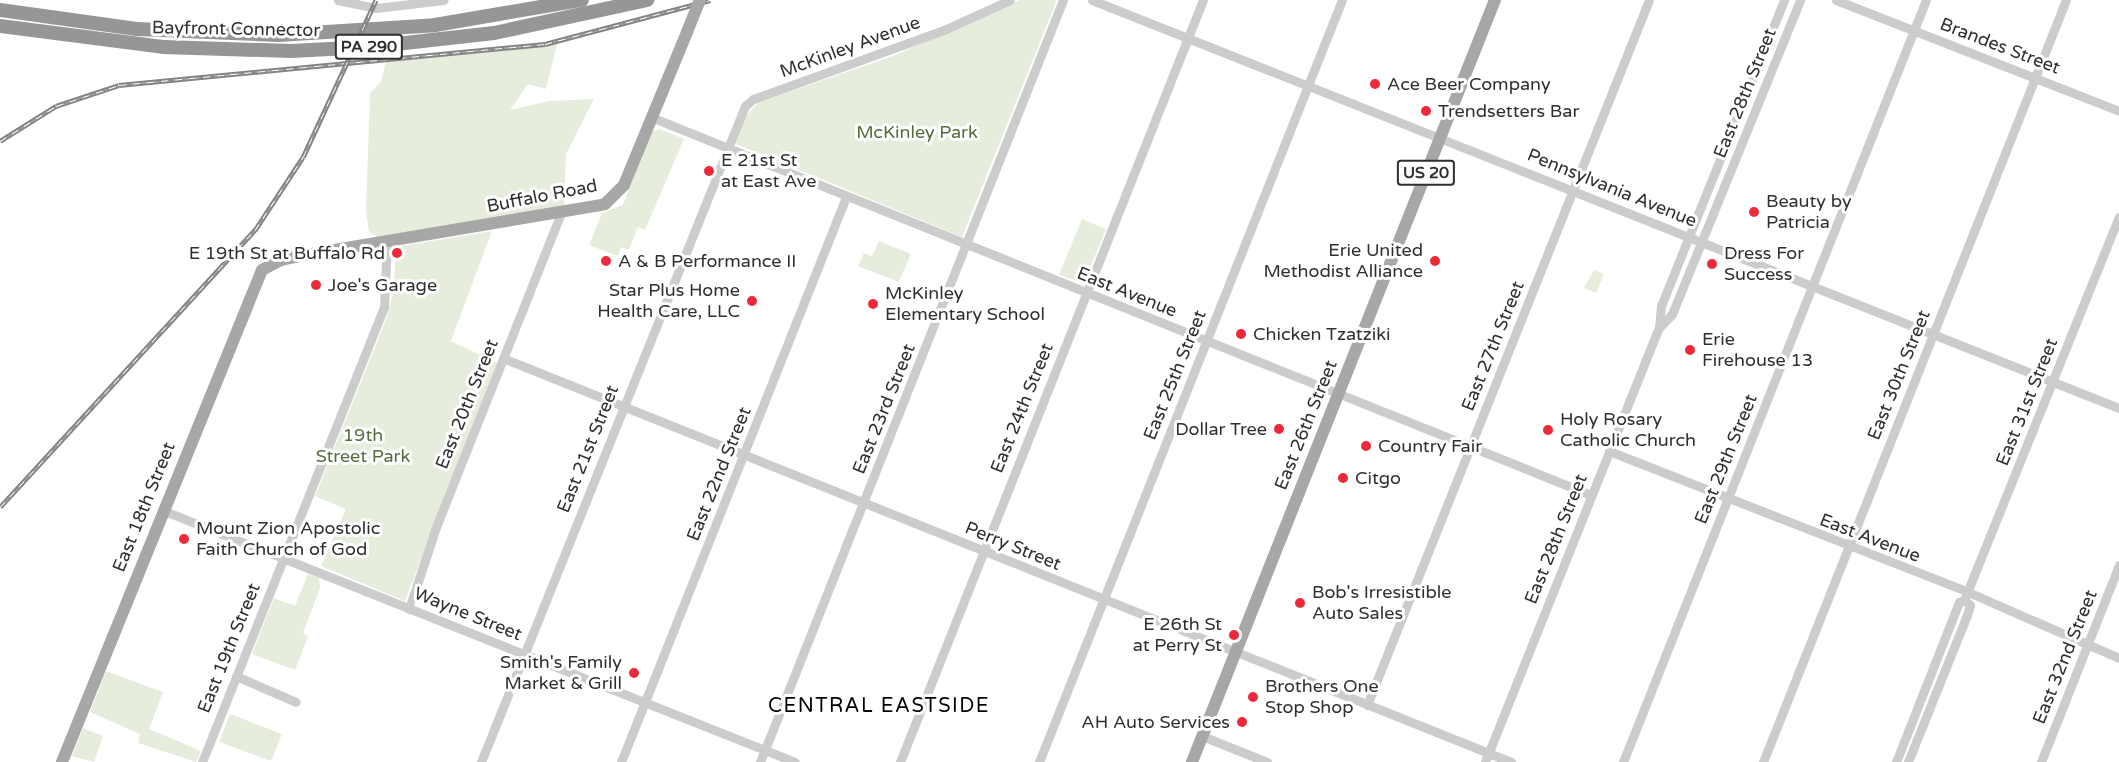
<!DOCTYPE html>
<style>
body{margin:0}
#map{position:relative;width:2119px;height:762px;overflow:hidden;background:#fff;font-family:"Varela Round",sans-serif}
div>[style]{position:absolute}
.green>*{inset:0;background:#e6eddd}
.minor>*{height:9px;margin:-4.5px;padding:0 4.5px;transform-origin:4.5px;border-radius:4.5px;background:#ccc}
.major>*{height:12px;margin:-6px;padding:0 6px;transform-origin:6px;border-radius:6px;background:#a7a7a7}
.highway>*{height:14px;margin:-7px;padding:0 7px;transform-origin:7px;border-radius:7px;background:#969696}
.rail>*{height:4.5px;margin-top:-2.25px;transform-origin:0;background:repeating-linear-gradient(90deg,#fff 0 7px,#848484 0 14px);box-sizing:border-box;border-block:2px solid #848484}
.major-bridge>*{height:12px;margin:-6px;padding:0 6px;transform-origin:6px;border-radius:6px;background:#a7a7a7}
.dots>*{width:16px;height:16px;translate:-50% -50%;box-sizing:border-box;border:3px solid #fff;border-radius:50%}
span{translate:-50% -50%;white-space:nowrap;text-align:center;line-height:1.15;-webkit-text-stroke:6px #fff;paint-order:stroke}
.shield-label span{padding:2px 4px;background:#fff;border:2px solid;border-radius:4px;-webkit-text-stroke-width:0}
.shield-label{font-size:16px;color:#2f2f2f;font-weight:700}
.street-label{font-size:18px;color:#2f2f2f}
.poi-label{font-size:18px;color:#2f2f2f}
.left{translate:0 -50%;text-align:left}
.right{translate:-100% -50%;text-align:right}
.park-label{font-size:18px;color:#536e3a}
.neighbourhood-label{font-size:20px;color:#000;letter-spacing:1.5px}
</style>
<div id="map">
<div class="green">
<div style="clip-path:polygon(1020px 0,1056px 0,1055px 5px,962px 237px,736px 144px,745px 117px,759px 102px,893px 56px)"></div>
<div style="clip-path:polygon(557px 44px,546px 89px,528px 84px,510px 110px,549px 101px,594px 99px,566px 154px,564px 206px,377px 237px,369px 232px,366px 210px,370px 93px,381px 82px,386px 62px)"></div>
<div style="clip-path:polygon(659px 129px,684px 139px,645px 230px,638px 227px,629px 250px,621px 247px,618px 256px,589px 245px,602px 213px,623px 205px,651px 132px)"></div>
<div style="clip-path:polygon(1082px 219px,1106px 229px,1085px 280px,1080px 282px,1059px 275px)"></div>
<div style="clip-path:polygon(492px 231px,451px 341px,497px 363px,405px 601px,321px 566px,346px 509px,315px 496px,386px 320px,394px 290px,396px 247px)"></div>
<div style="clip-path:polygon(879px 241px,911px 254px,899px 282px,858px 266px,864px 253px,872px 256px)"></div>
<div style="clip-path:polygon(1594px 270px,1604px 274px,1596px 293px,1584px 288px)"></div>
<div style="clip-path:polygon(308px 574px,319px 578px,320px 588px,303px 633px,308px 637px,295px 670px,252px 654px,274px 598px,295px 606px)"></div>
<div style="clip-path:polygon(106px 671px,163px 692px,149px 729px,201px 751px,196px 762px,138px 743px,140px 734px,90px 712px)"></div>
<div style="clip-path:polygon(230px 714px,282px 734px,271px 761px,219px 742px)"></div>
<div style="clip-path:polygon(83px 728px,103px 736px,94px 762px,72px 756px)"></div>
</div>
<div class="minor">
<div style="left:338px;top:0;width:39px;rotate:12deg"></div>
<div style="left:376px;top:8px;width:68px;rotate:-6.7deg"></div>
<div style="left:1092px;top:0;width:1105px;rotate:21.67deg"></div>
<div style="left:1836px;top:0;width:304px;rotate:21.4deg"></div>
<div style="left:651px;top:117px;width:1013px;rotate:21.91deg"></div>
<div style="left:1659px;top:328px;width:19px;rotate:-47deg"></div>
<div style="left:1672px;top:314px;width:339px;rotate:-67.8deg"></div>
<div style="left:503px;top:358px;width:1086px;rotate:21.84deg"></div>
<div style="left:1609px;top:451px;width:386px;rotate:21.4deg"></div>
<div style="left:1968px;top:592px;width:165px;rotate:23.6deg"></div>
<div style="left:162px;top:510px;width:681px;rotate:21.71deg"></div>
<div style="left:1964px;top:600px;width:413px;rotate:-68deg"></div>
<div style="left:409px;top:609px;width:86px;rotate:-71.8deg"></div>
<div style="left:436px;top:527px;width:338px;rotate:-68.3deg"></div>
<div style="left:236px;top:676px;width:65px;rotate:23.4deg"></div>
<div style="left:1367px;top:705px;width:759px;rotate:-68.2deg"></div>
<div style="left:1202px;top:736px;width:70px;rotate:21.8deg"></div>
<div style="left:202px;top:762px;width:490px;rotate:-68.2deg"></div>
<div style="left:384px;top:307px;width:65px;rotate:-87.4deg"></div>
<div style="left:481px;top:762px;width:707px;rotate:-68.08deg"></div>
<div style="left:745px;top:106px;width:11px;rotate:-41deg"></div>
<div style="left:753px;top:99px;width:205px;rotate:-19.9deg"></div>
<div style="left:946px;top:29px;width:70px;rotate:-24.4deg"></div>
<div style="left:621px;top:762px;width:608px;rotate:-68.29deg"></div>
<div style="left:760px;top:762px;width:820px;rotate:-68.32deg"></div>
<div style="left:900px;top:762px;width:820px;rotate:-68.32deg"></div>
<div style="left:1039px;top:762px;width:820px;rotate:-68.32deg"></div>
<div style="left:1485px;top:762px;width:468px;rotate:-68.2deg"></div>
<div style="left:1659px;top:328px;width:22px;rotate:-85deg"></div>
<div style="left:1661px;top:306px;width:330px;rotate:-68.1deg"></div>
<div style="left:1623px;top:762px;width:820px;rotate:-68.32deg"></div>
<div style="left:1763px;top:762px;width:820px;rotate:-68.32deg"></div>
<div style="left:1896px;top:762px;width:172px;rotate:-68.5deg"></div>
<div style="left:1959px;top:602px;width:5px;rotate:-22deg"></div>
<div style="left:1964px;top:600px;width:8px;rotate:40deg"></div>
<div style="left:1970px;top:605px;width:10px;rotate:107deg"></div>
<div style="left:1967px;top:615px;width:158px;rotate:111.9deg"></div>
<div style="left:2041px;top:762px;width:212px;rotate:-68.4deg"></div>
</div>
<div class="major">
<div style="left:62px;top:762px;width:531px;rotate:-67.88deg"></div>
<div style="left:262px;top:270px;width:21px;rotate:-28deg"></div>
<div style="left:281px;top:260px;width:25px;rotate:-12deg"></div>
<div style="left:305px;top:255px;width:304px;rotate:-9.6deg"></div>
<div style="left:605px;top:204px;width:27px;rotate:-45deg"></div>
<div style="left:624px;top:185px;width:165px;rotate:-67.6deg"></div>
<div style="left:1192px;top:762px;width:820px;rotate:-68.32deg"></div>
</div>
<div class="highway">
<div style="left:0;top:10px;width:138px;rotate:7.9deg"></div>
<div style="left:137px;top:29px;width:141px;rotate:2.4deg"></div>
<div style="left:278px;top:35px;width:157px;rotate:-3.6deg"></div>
<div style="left:435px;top:25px;width:149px;rotate:-9.7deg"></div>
<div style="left:0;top:26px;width:164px;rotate:7.3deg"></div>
<div style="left:163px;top:47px;width:128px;rotate:1.8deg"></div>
<div style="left:291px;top:51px;width:78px;rotate:-2.9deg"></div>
<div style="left:369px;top:47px;width:126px;rotate:-6.4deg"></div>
<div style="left:494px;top:33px;width:157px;rotate:-12.2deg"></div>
</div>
<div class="rail">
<div style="left:0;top:141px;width:66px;rotate:-32deg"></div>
<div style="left:56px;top:106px;width:66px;rotate:-18.4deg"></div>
<div style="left:119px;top:85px;width:428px;rotate:-5.5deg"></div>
<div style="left:545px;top:44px;width:171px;rotate:-14.9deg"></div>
<div style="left:0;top:507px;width:377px;rotate:-47.4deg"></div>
<div style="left:255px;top:230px;width:87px;rotate:-56.7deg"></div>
<div style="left:303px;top:157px;width:173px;rotate:-65.1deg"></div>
</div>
<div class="major-bridge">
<div style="left:687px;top:32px;width:35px;rotate:-68deg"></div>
</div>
<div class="dots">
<div style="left:1375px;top:84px;background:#ee2a3a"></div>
<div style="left:1426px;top:111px;background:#ee2a3a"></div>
<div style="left:709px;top:171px;background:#ee2a3a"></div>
<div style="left:1754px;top:212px;background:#ee2a3a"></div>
<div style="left:397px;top:253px;background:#ee2a3a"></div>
<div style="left:606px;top:261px;background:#ee2a3a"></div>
<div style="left:1435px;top:261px;background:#ee2a3a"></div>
<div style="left:1712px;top:264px;background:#ee2a3a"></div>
<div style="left:316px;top:285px;background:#ee2a3a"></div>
<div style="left:752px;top:301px;background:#ee2a3a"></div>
<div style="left:873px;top:304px;background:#ee2a3a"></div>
<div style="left:1241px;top:334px;background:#ee2a3a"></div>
<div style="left:1690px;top:350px;background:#ee2a3a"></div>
<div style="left:1279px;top:429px;background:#ee2a3a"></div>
<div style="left:1548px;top:430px;background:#ee2a3a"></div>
<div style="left:1366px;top:446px;background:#ee2a3a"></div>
<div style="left:1343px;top:478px;background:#ee2a3a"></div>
<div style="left:184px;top:539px;background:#ee2a3a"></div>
<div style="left:1300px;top:603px;background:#ee2a3a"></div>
<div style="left:1234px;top:635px;background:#ee2a3a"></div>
<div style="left:634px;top:673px;background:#ee2a3a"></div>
<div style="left:1253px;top:697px;background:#ee2a3a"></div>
<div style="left:1242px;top:722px;background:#ee2a3a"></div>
</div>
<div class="shield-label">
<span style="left:369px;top:47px">PA 290</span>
<span style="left:1426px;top:173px">US 20</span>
</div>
<div class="street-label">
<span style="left:236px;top:29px;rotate:1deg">Bayfront Connector</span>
<span style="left:2000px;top:46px;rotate:21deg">Brandes Street</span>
<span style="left:850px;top:47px;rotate:-20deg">McKinley Avenue</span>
<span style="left:1745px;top:93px;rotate:-68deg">East 28th Street</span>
<span style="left:1612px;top:188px;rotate:22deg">Pennsylvania Avenue</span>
<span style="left:542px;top:196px;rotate:-11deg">Buffalo Road</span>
<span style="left:1127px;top:292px;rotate:22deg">East Avenue</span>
<span style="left:1493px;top:346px;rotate:-68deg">East 27th Street</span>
<span style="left:1175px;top:375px;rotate:-68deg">East 25th Street</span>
<span style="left:1899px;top:375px;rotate:-68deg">East 30th Street</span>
<span style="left:2027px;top:402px;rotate:-68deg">East 31st Street</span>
<span style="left:467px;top:404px;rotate:-68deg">East 20th Street</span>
<span style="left:1022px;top:408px;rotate:-68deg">East 24th Street</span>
<span style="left:884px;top:409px;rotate:-68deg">East 23rd Street</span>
<span style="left:1306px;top:425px;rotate:-68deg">East 26th Street</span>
<span style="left:588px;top:449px;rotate:-68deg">East 21st Street</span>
<span style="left:1726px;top:459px;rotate:-68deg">East 29th Street</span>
<span style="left:719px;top:474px;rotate:-68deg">East 22nd Street</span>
<span style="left:144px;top:507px;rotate:-68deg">East 18th Street</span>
<span style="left:1870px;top:538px;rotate:21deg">East Avenue</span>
<span style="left:1556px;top:539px;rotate:-68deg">East 28th Street</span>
<span style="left:1013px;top:546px;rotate:22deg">Perry Street</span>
<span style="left:468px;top:614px;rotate:22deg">Wayne Street</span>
<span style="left:229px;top:648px;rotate:-68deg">East 19th Street</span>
<span style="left:2065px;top:657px;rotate:-68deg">East 32nd Street</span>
</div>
<div class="poi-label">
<span class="left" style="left:1387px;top:84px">Ace Beer Company</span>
<span class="left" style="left:1438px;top:111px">Trendsetters Bar</span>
<span class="left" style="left:721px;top:171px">E 21st St<br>at East Ave</span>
<span class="left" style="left:1766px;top:212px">Beauty by<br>Patricia</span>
<span class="right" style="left:1423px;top:261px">Erie United<br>Methodist Alliance</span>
<span class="right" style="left:385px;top:253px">E 19th St at Buffalo Rd</span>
<span class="left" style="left:1724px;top:264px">Dress For<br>Success</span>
<span class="left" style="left:618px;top:261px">A &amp; B Performance II</span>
<span class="left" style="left:328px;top:285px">Joe's Garage</span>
<span class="right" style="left:740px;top:301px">Star Plus Home<br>Health Care, LLC</span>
<span class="left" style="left:885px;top:304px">McKinley<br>Elementary School</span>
<span class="left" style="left:1253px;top:334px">Chicken Tzatziki</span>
<span class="left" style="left:1702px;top:350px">Erie<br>Firehouse 13</span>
<span class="left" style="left:1560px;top:430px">Holy Rosary<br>Catholic Church</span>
<span class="right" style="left:1267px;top:429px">Dollar Tree</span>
<span class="left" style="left:1378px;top:446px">Country Fair</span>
<span class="left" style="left:1355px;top:478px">Citgo</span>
<span class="left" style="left:196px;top:539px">Mount Zion Apostolic<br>Faith Church of God</span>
<span class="left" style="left:1312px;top:603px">Bob's Irresistible<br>Auto Sales</span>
<span class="right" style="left:1222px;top:635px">E 26th St<br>at Perry St</span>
<span class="right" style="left:622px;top:673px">Smith's Family<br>Market &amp; Grill</span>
<span class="left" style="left:1265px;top:697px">Brothers One<br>Stop Shop</span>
<span class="right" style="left:1230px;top:722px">AH Auto Services</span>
</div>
<div class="park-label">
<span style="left:917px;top:132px">McKinley Park</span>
<span style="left:363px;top:446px">19th<br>Street Park</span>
</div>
<div class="neighbourhood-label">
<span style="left:879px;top:706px">CENTRAL EASTSIDE</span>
</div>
</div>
